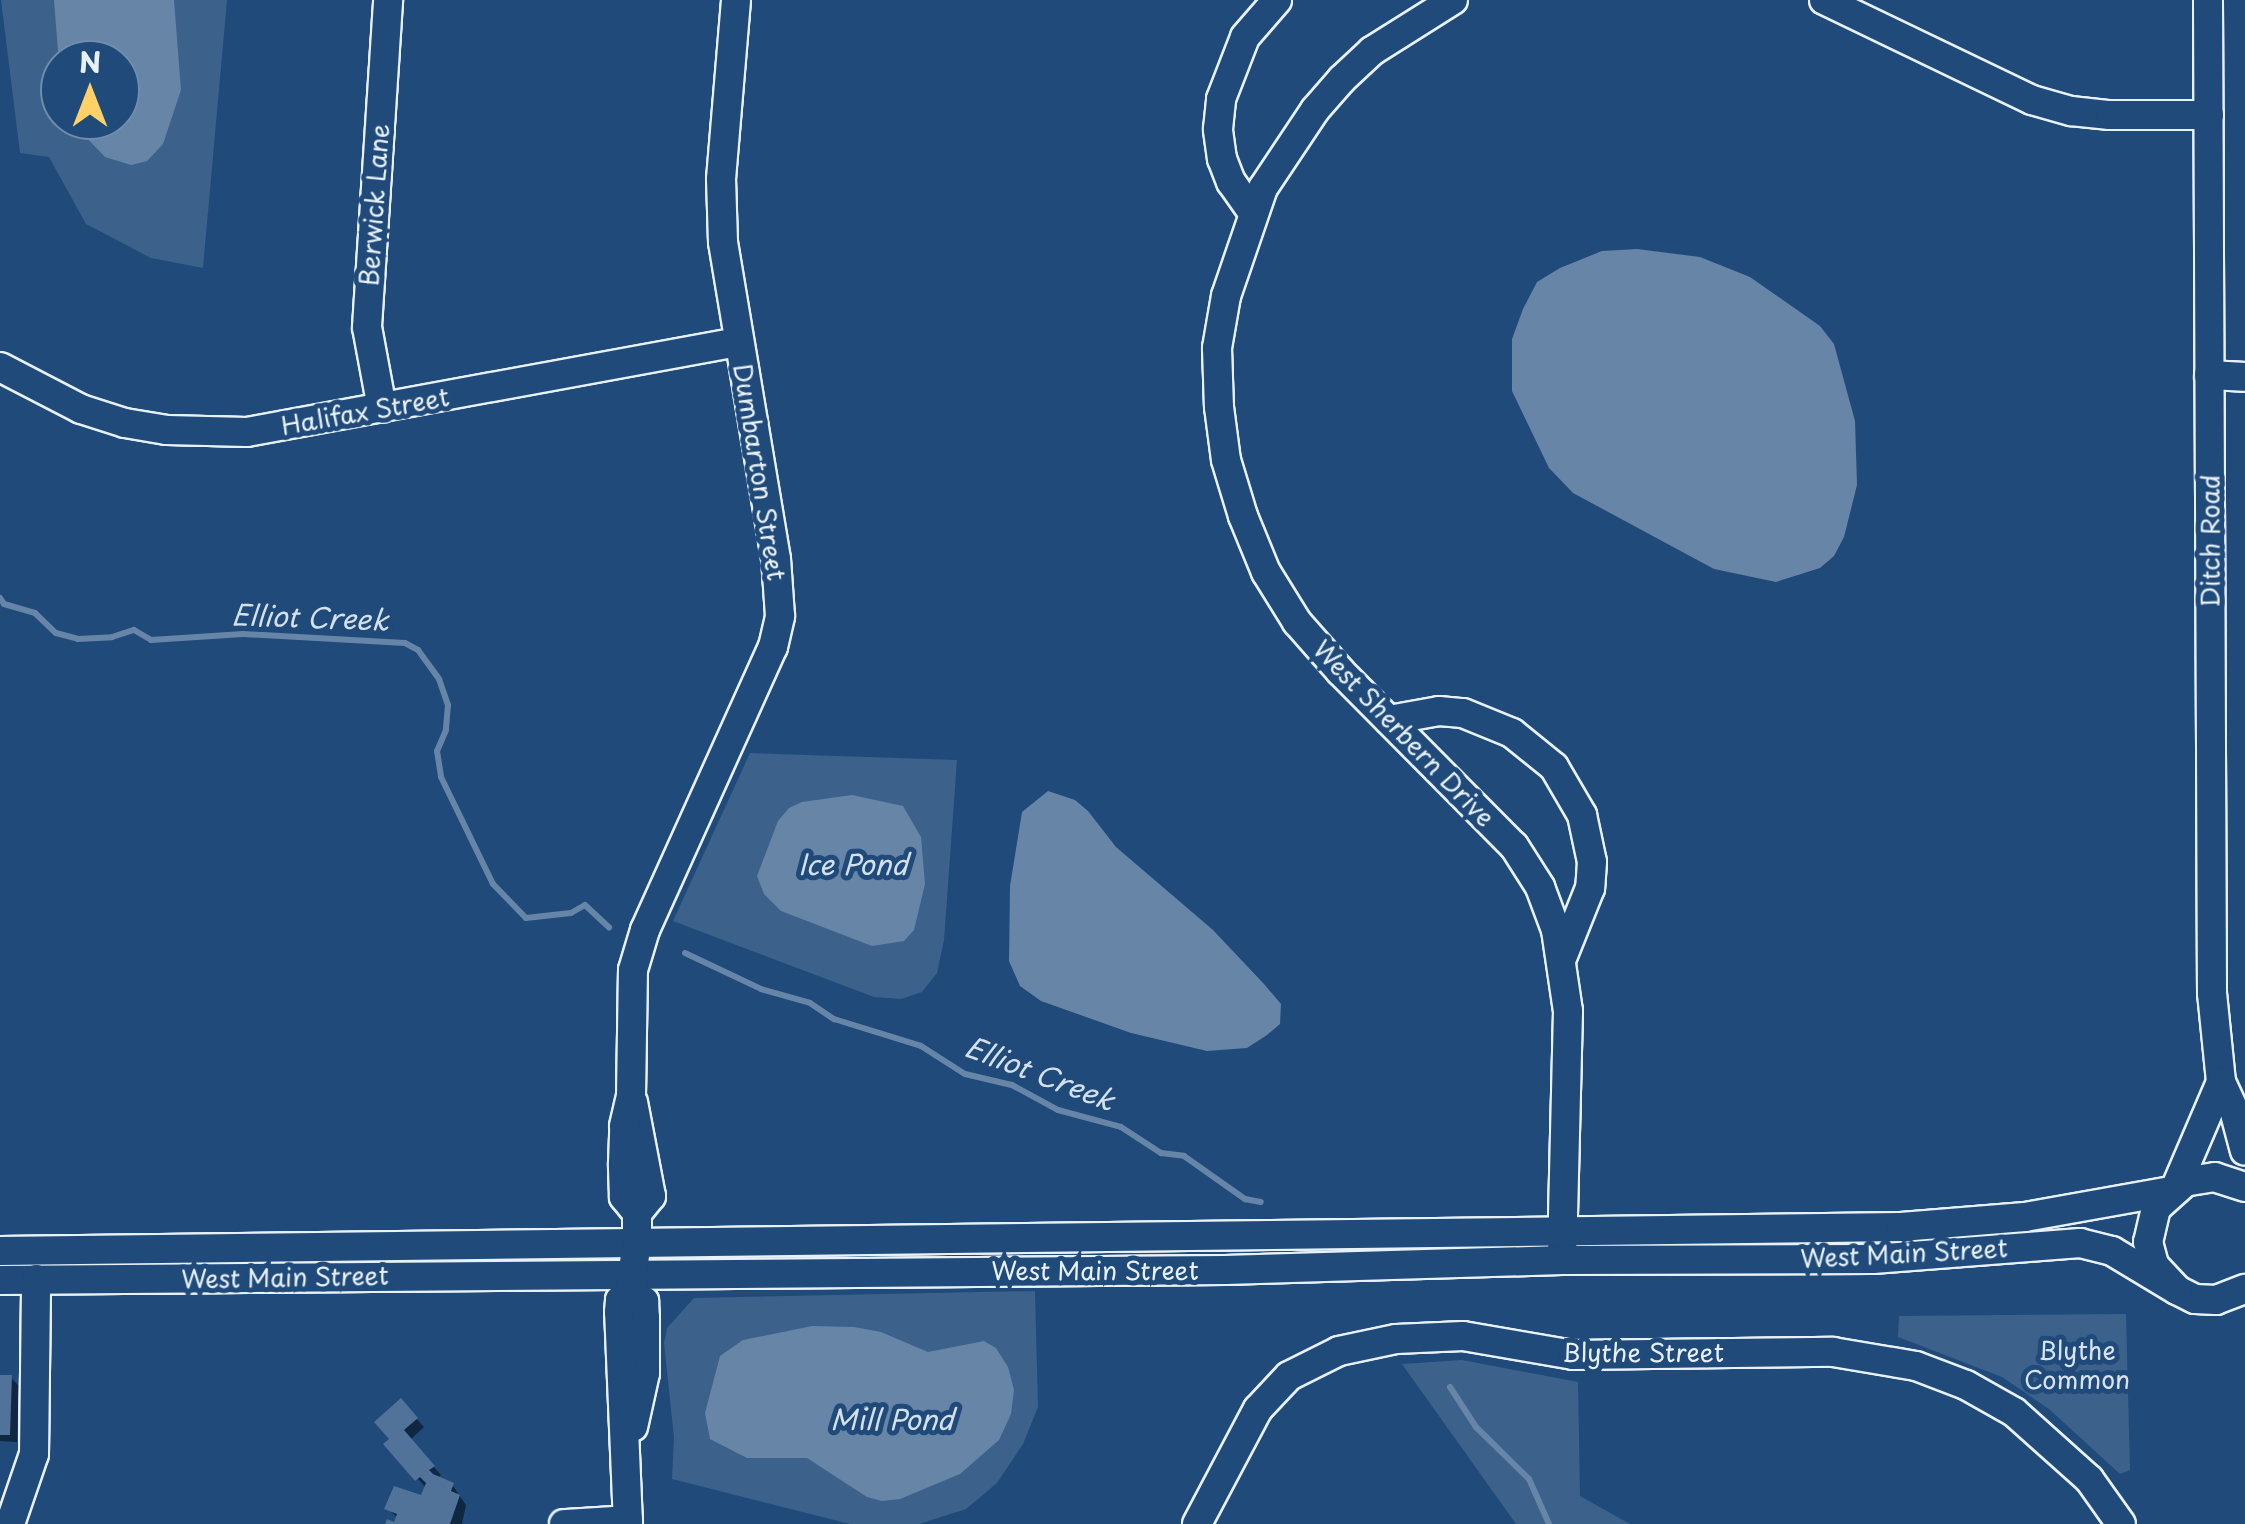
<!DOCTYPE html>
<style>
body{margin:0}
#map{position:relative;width:2245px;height:1524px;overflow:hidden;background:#1f4a7a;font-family:"Playpen Sans",sans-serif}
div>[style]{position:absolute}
.green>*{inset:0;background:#3c628c}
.water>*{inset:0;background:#6685a7}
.shadow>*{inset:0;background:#0007}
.stream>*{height:6px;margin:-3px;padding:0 3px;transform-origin:3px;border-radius:3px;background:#6685a7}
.building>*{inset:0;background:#517399}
.roads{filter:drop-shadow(2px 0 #e8f1f8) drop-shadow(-2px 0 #e8f1f8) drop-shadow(0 2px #e8f1f8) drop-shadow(0 -2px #e8f1f8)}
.minor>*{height:28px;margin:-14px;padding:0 14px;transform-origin:14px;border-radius:14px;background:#1f4a7a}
span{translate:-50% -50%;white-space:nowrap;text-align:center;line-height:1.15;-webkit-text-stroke:10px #1f4a7a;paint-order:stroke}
.street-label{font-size:25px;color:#e8f1f8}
.park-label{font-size:25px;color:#d7e3ed}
.water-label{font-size:28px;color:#d4e1ec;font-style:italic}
.north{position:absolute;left:40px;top:40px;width:100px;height:100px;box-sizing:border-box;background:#1f4a7a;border:2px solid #6f8dac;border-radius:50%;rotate:0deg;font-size:28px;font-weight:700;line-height:40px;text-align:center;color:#e8f1f8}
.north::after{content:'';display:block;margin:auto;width:35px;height:45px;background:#ffd166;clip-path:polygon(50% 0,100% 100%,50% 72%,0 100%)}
</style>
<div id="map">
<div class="green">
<div style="clip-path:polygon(evenodd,1px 0,227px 0,203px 268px,151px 258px,86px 224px,49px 157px,20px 153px,1px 0,60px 60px,120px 60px,120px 120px,60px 120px,60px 60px)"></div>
<div style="clip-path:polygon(750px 753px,957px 760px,944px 940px,937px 973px,922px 992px,901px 999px,874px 997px,673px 921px)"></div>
<div style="clip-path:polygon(1035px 1291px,1038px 1407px,1023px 1444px,997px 1483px,966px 1509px,919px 1524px,850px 1524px,672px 1479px,674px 1437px,664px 1343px,667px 1328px,694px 1298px)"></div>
<div style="clip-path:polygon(2126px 1314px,2130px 1470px,2120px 1474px,2049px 1409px,2002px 1377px,1898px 1337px,1899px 1316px)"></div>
<div style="clip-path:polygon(1462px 1360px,1578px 1382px,1580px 1496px,1630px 1524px,1516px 1524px,1402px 1364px)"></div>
</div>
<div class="water">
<div style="clip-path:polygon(54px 0,174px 0,181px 90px,163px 144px,147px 161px,131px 165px,105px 157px,82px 133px,76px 120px,120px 120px,120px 60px,60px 60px,60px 76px)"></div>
<div style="clip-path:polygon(1637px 249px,1700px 257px,1750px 277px,1820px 326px,1834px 344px,1855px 421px,1857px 485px,1844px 537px,1834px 556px,1820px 568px,1776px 582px,1714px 569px,1573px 493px,1549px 468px,1512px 391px,1512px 339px,1523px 309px,1537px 282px,1560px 268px,1602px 251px)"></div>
<div style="clip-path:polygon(1048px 791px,1075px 800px,1088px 811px,1116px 847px,1213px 930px,1264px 984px,1281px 1004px,1280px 1024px,1267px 1035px,1247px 1048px,1207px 1051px,1131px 1033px,1041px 1001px,1020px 986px,1009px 961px,1010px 886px,1022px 812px)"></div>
<div style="clip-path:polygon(852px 795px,903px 806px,921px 837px,925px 884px,914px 930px,904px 941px,872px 946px,781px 911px,764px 894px,757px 876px,778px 821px,789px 808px,802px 802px)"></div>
<div style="clip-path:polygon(812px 1326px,854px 1327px,881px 1332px,928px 1352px,984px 1341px,996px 1348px,1008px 1367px,1014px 1390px,1011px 1414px,999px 1440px,960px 1474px,900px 1499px,882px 1501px,867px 1497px,807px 1458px,747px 1458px,710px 1439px,705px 1413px,720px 1356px,743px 1340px)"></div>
</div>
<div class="shadow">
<div style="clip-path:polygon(0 1377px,11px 1378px,19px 1386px,17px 1442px,0 1441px)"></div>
<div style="clip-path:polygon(408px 1410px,424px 1427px,410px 1440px,441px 1475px,437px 1478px,453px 1486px,466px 1505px,462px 1524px,395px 1524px,398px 1518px,387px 1508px,422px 1498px,426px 1488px,387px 1444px)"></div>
</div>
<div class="stream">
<div style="left:0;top:598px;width:7px;rotate:56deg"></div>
<div style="left:4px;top:604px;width:32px;rotate:16deg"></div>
<div style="left:35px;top:613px;width:29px;rotate:44deg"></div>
<div style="left:56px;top:633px;width:23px;rotate:15deg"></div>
<div style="left:78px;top:639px;width:34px;rotate:-3deg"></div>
<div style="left:112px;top:637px;width:23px;rotate:-18deg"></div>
<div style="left:134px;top:630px;width:20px;rotate:30deg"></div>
<div style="left:151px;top:640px;width:92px;rotate:-3.7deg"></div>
<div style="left:243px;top:634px;width:162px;rotate:3.2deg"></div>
<div style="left:405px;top:643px;width:15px;rotate:28deg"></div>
<div style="left:418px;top:650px;width:36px;rotate:54deg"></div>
<div style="left:439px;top:679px;width:28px;rotate:71deg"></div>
<div style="left:448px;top:705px;width:25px;rotate:95deg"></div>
<div style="left:446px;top:730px;width:23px;rotate:113deg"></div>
<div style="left:437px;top:751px;width:26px;rotate:81deg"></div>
<div style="left:441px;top:777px;width:119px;rotate:64.1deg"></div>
<div style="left:493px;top:884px;width:47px;rotate:45.9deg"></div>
<div style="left:526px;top:918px;width:45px;rotate:-6.3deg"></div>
<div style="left:571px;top:913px;width:16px;rotate:-30deg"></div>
<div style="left:585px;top:905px;width:33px;rotate:43deg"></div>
<div style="left:685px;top:953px;width:84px;rotate:25.3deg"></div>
<div style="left:761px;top:989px;width:51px;rotate:15.9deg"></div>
<div style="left:810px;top:1003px;width:29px;rotate:34deg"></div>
<div style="left:834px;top:1019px;width:91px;rotate:17.2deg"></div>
<div style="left:921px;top:1046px;width:52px;rotate:32.5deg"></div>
<div style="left:965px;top:1074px;width:48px;rotate:13.2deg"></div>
<div style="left:1012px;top:1085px;width:52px;rotate:28.5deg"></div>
<div style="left:1058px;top:1110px;width:65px;rotate:15.1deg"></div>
<div style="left:1121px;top:1127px;width:48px;rotate:33deg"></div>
<div style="left:1161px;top:1153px;width:23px;rotate:7deg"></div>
<div style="left:1184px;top:1156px;width:75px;rotate:35.2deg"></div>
<div style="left:1245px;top:1199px;width:16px;rotate:11deg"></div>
<div style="left:1450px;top:1387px;width:48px;rotate:57deg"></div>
<div style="left:1476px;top:1427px;width:74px;rotate:44.5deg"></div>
<div style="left:1529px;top:1479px;width:49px;rotate:66deg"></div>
</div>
<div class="building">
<div style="clip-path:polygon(0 1375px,12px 1375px,10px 1435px,0 1435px)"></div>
<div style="clip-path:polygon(401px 1398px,418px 1418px,404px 1430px,435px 1466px,429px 1470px,433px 1474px,454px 1483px,451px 1491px,460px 1495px,450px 1524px,385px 1524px,387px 1519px,394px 1522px,397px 1514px,384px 1509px,394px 1486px,421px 1495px,426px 1483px,420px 1477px,415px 1481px,383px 1444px,389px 1439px,374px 1422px)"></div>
</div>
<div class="roads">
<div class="minor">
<div style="left:1453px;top:0;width:96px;rotate:147.8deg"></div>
<div style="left:1372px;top:51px;width:41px;rotate:137deg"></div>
<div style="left:1342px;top:79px;width:41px;rotate:131.1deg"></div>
<div style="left:1315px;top:110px;width:94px;rotate:123.7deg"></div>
<div style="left:1263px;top:188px;width:114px;rotate:108.9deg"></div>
<div style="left:1226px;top:296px;width:53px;rotate:99.8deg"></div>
<div style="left:1217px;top:348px;width:59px;rotate:88.1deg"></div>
<div style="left:1219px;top:407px;width:53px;rotate:82.5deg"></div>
<div style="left:1226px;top:460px;width:59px;rotate:73.1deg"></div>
<div style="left:1243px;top:516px;width:61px;rotate:67.7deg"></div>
<div style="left:1266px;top:572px;width:59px;rotate:58.2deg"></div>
<div style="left:1297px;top:622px;width:65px;rotate:48.7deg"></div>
<div style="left:1340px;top:671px;width:247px;rotate:45.2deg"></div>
<div style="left:1514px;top:846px;width:49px;rotate:57.6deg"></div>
<div style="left:1540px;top:887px;width:46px;rotate:69.6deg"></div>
<div style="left:1556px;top:930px;width:82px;rotate:81.6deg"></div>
<div style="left:1568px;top:1011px;width:238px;rotate:91.4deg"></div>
<div style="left:1824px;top:0;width:231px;rotate:25.7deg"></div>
<div style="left:2032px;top:100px;width:41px;rotate:15.8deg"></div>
<div style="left:2071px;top:111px;width:39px;rotate:6deg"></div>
<div style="left:2110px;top:115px;width:99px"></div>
<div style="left:2208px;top:0;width:993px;rotate:89.77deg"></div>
<div style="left:2212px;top:993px;width:89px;rotate:84.2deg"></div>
<div style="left:2221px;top:1082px;width:31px;rotate:65deg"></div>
<div style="left:2234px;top:1110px;width:42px;rotate:75deg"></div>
<div style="left:1253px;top:213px;width:38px;rotate:-125deg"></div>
<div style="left:1231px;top:182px;width:25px;rotate:-111deg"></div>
<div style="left:1222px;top:159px;width:30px;rotate:-98deg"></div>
<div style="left:1218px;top:129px;width:30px;rotate:-84deg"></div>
<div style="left:1221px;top:99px;width:66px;rotate:-68.8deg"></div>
<div style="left:1245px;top:37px;width:49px;rotate:-49.1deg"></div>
<div style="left:0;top:367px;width:91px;rotate:27.4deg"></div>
<div style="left:81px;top:409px;width:46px;rotate:17.7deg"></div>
<div style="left:125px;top:423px;width:43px;rotate:9.5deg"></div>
<div style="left:167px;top:430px;width:80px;rotate:1.4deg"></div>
<div style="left:247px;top:432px;width:499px;rotate:-10.4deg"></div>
<div style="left:2209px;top:375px;width:36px;rotate:3deg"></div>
<div style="left:382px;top:408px;width:82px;rotate:-100.5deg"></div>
<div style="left:367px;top:327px;width:328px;rotate:-86.3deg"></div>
<div style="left:1389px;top:720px;width:51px;rotate:-10.2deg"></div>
<div style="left:1439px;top:711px;width:24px;rotate:5deg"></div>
<div style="left:1463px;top:713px;width:53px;rotate:22.2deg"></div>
<div style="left:1512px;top:733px;width:54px;rotate:39deg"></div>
<div style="left:1554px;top:767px;width:56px;rotate:59.7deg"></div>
<div style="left:1582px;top:815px;width:48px;rotate:78deg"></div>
<div style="left:1592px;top:862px;width:26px;rotate:94deg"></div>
<div style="left:1590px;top:888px;width:75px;rotate:111.8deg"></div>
<div style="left:633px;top:1102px;width:96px;rotate:79.2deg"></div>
<div style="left:651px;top:1196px;width:22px;rotate:129deg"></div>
<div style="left:2176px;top:1187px;width:114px;rotate:-66.8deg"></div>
<div style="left:2245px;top:1187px;width:32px;rotate:-162deg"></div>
<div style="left:2215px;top:1177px;width:30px;rotate:171deg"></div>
<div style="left:2185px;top:1182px;width:39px;rotate:138deg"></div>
<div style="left:2156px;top:1208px;width:35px;rotate:103deg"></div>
<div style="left:2148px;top:1242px;width:24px;rotate:75deg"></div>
<div style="left:2154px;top:1265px;width:34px;rotate:47deg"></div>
<div style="left:2177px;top:1290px;width:20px;rotate:27deg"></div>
<div style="left:2195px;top:1299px;width:21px;rotate:3deg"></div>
<div style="left:2216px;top:1300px;width:31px;rotate:-21deg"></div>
<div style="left:0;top:1251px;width:1901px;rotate:-0.72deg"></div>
<div style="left:1901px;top:1227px;width:124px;rotate:-4.6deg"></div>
<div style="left:2025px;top:1217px;width:148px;rotate:-10.1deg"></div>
<div style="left:0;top:1280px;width:1225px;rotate:-0.47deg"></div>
<div style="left:1225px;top:1270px;width:337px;rotate:-1.7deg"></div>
<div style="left:1562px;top:1260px;width:311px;rotate:-0.2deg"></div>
<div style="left:1873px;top:1259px;width:208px;rotate:-4.4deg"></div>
<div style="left:2080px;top:1243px;width:33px;rotate:14deg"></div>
<div style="left:2112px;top:1251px;width:76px;rotate:31deg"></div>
<div style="left:630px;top:1292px;width:17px;rotate:33deg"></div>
<div style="left:644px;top:1301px;width:17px;rotate:87deg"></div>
<div style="left:645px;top:1318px;width:55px;rotate:90deg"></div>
<div style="left:645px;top:1373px;width:55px;rotate:102.5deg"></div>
<div style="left:10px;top:1524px;width:74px;rotate:-71.1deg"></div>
<div style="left:34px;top:1454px;width:175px;rotate:-89.3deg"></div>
<div style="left:564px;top:1524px;width:64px;rotate:-3.6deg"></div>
<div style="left:628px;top:1524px;width:212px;rotate:-92.4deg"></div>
<div style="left:619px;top:1312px;width:12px;rotate:-85deg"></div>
<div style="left:620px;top:1300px;width:13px;rotate:-39deg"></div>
<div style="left:630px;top:1292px;width:51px;rotate:-82.2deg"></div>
<div style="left:637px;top:1241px;width:28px;rotate:-90deg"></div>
<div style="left:637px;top:1213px;width:21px;rotate:-129deg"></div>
<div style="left:624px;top:1197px;width:33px;rotate:-92deg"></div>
<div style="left:623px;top:1164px;width:38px;rotate:-88deg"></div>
<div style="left:624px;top:1126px;width:31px;rotate:-77deg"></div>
<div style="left:631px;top:1096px;width:126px;rotate:-89.1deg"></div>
<div style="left:633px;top:970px;width:42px;rotate:-73.3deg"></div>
<div style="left:645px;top:930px;width:311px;rotate:-65.7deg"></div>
<div style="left:773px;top:647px;width:32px;rotate:-77deg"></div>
<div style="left:780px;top:616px;width:57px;rotate:-94deg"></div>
<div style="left:776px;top:559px;width:321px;rotate:-99.5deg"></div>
<div style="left:723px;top:242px;width:63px;rotate:-91.8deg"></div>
<div style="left:721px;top:179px;width:180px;rotate:-85.2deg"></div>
<div style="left:1197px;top:1524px;width:130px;rotate:-62.1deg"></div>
<div style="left:1258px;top:1409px;width:45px;rotate:-46.8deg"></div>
<div style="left:1289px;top:1376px;width:56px;rotate:-26.6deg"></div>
<div style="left:1339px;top:1351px;width:58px;rotate:-11.9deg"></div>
<div style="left:1396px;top:1339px;width:67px;rotate:-2.6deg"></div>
<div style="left:1463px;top:1336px;width:112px;rotate:9.8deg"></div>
<div style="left:1573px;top:1355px;width:260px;rotate:-0.7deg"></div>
<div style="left:1833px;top:1352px;width:84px;rotate:9.6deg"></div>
<div style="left:1916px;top:1366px;width:53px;rotate:20.8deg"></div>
<div style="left:1966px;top:1385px;width:55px;rotate:29.4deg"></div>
<div style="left:2014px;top:1412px;width:101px;rotate:41.8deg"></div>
<div style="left:2089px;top:1479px;width:55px;rotate:54.6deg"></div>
</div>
</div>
<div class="street-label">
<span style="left:374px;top:205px;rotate:-86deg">Berwick Lane</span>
<span style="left:365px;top:411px;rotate:-10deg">Halifax Street</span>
<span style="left:760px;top:472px;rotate:81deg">Dumbarton Street</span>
<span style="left:2210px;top:541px;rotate:-90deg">Ditch Road</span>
<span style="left:1404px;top:733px;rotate:46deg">West Sherbern Drive</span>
<span style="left:1904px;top:1253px;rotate:-3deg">West Main Street</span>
<span style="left:1095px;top:1270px">West Main Street</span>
<span style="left:285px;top:1277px;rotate:-1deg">West Main Street</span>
<span style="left:1643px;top:1352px">Blythe Street</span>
</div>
<div class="park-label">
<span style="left:2077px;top:1365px">Blythe<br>Common</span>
</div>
<div class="water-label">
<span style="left:310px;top:617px;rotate:2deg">Elliot Creek</span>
<span style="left:853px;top:864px">Ice Pond</span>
<span style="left:1040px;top:1073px;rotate:21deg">Elliot Creek</span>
<span style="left:892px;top:1419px">Mill Pond</span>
</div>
<div class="north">N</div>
</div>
